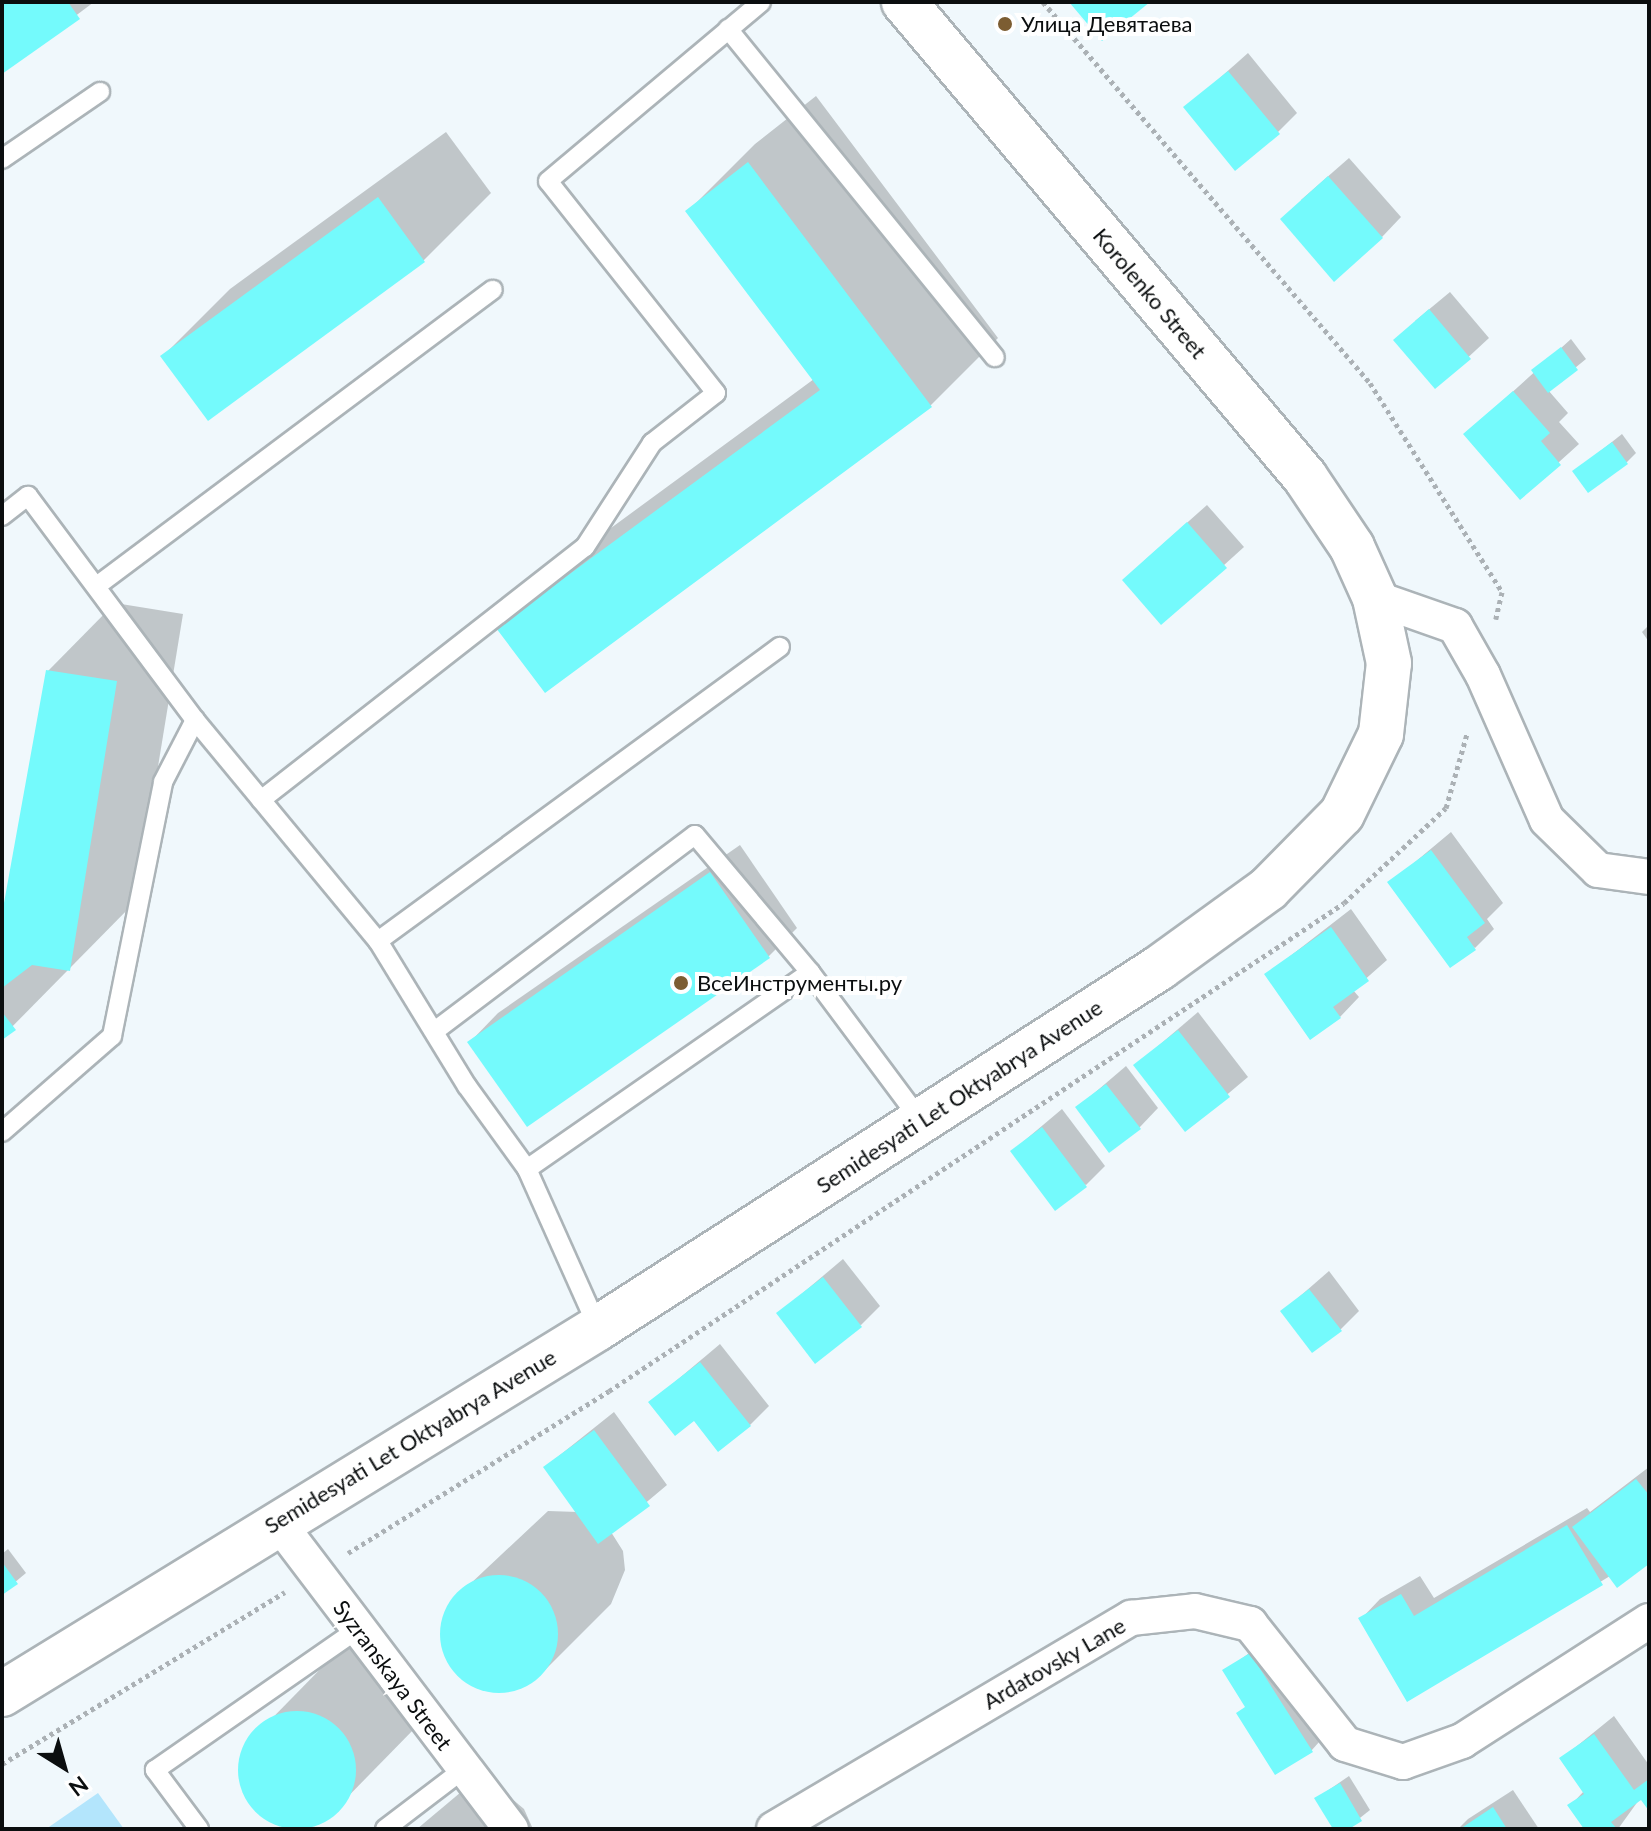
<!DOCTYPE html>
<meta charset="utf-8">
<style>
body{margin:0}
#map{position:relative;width:1651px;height:1831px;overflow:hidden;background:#f0f8fc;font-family:Lato,sans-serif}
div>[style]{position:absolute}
.green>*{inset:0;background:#b3e5fc}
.shadow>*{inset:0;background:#0003}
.building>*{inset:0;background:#74fafc}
.round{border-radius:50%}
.path>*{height:5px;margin-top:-2.5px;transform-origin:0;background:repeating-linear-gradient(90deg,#abb1b5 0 4px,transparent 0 8px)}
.roads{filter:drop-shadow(2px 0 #acb4b8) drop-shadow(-2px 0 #acb4b8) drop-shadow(0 2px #acb4b8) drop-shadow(0 -2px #acb4b8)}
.service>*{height:18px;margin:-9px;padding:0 9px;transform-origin:9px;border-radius:9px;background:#fff}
.minor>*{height:34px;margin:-17px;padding:0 17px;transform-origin:17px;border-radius:17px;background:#fff}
.tertiary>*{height:44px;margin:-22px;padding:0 22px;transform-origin:22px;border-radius:22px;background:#fff}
.dots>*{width:22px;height:22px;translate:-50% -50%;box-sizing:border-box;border:4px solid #fff;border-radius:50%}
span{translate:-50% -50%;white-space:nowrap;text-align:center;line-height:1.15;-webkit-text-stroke:8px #fff;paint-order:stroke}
.poi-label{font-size:22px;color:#0b0e0f}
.left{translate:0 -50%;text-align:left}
.street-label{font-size:22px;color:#0b0e0f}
.frame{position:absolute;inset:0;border:4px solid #0b0e0f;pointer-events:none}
.north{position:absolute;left:24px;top:1727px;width:80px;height:80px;-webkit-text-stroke:6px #fff;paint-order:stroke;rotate:143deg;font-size:22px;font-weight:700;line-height:32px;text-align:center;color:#0b0e0f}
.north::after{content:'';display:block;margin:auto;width:28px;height:36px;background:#0b0e0f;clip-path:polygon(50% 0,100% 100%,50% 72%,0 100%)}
</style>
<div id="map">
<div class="green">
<div style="clip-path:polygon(98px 1793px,124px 1829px,46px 1829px)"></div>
</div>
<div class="shadow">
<div style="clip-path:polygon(2px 2px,94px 2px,2px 71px)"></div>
<div style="clip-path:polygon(1248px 53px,1297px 113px,1278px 132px,1186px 108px)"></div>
<div style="clip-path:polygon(816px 96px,998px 338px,931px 405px,545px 690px,499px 629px,566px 561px,814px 379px,688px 211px,755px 144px)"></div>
<div style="clip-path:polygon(446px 132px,491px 193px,424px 260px,208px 418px,163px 356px,230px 289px)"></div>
<div style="clip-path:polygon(1349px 158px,1401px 217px,1382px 237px,1301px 200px)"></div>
<div style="clip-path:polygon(1450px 292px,1489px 338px,1436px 387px,1415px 321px)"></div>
<div style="clip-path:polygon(1571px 339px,1586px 359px,1548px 390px,1568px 413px,1559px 422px,1579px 444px,1520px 497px,1466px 434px)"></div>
<div style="clip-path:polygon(1622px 434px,1636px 453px,1627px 462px,1574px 472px)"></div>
<div style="clip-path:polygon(1207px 505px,1244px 547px,1161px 622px,1144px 561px)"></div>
<div style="clip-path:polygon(115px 603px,183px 614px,136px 901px,2px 1037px,2px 925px,48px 671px)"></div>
<div style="clip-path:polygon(1649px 625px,1649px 642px,1642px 632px)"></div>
<div style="clip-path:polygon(1451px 832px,1503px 903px,1487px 919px,1494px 929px,1475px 948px,1390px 883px)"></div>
<div style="clip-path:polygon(740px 845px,797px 928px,769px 956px,470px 1042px,498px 1013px)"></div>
<div style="clip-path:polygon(1351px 909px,1387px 960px,1353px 990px,1359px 997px,1340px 1017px,1267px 974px)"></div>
<div style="clip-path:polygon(1198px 1012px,1248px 1077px,1186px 1129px,1136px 1065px)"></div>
<div style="clip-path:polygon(1126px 1066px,1158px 1108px,1139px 1128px,1078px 1107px)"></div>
<div style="clip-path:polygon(1062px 1109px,1105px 1166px,1086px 1185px,1012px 1151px)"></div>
<div style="clip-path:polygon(843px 1259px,880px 1306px,861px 1325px,778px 1314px)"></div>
<div style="clip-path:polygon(1329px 1271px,1359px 1311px,1340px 1330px,1283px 1311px)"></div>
<div style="clip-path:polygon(720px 1344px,769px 1406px,750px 1425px,694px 1418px,651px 1402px)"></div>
<div style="clip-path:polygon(614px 1412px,667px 1485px,611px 1532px,623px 1551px,625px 1570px,611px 1604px,543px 1672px,513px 1690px,479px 1688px,452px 1667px,441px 1634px,452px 1601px,548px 1511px,578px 1512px,545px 1467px)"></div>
<div style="clip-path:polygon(1649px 1467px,1649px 1562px,1610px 1576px,1408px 1699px,1361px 1619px,1380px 1599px,1420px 1576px,1434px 1598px,1587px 1508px,1590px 1512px)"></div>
<div style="clip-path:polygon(8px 1549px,26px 1573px,2px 1593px,2px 1554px)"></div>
<div style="clip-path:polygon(1260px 1645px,1320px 1741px,1311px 1751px,1247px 1705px,1225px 1671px)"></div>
<div style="clip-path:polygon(353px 1646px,388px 1649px,415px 1674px,421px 1690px,417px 1726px,324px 1821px,308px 1827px,272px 1822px,247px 1798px,240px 1763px,245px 1746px,337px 1652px)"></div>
<div style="clip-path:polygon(1614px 1716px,1649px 1765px,1649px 1808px,1641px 1797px,1618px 1829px,1586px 1829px,1570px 1806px,1584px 1791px,1561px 1759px)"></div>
<div style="clip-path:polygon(1349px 1776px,1370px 1810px,1346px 1829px,1335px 1829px,1317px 1798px)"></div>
<div style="clip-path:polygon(479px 1789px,511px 1798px,524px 1809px,533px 1829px,417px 1829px,461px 1792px)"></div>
<div style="clip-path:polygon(1513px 1790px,1539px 1829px,1458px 1829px,1468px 1819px)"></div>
</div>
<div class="building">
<div style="clip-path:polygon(2px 2px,68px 2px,80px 19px,2px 74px)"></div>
<div style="clip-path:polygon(1069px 2px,1150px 2px,1102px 41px)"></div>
<div style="clip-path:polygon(1228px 71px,1280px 134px,1235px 171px,1183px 107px)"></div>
<div style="clip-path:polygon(748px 162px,932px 407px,545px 693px,496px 628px,820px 390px,685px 211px)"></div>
<div style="clip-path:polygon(1328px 176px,1383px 238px,1334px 282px,1280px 219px)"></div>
<div style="clip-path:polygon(378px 197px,425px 262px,208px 421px,160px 356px)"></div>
<div style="clip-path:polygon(1429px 309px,1471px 359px,1435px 389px,1393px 340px)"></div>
<div style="clip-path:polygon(1561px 347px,1578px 370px,1548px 393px,1531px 370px)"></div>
<div style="clip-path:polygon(1513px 391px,1550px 433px,1541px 441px,1561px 465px,1520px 500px,1463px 434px)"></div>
<div style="clip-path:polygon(1612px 442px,1628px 464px,1588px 493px,1572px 471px)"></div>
<div style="clip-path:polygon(1187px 522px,1227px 568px,1161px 625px,1122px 580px)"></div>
<div style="clip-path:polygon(46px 670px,117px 681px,70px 971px,32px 965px,2px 988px,2px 914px)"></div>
<div style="clip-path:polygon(1431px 850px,1485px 923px,1467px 937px,1476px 950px,1450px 968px,1387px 882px)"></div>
<div style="clip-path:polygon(710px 872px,770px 958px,527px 1127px,467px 1042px)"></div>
<div style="clip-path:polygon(1331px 927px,1369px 981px,1333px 1007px,1341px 1018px,1310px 1040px,1264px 974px)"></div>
<div style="clip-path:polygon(2px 1012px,16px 1030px,2px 1040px)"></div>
<div style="clip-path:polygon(1178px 1030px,1230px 1097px,1185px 1132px,1133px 1065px)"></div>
<div style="clip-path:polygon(1106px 1084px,1141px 1129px,1109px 1153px,1075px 1107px)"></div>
<div style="clip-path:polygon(1042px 1127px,1087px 1187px,1055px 1211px,1010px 1151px)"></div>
<div style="clip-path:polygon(823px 1277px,862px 1327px,815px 1364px,776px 1313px)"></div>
<div style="clip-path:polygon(1309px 1289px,1342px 1331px,1312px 1353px,1280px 1311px)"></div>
<div style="clip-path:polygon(700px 1362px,751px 1426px,718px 1452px,694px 1421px,675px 1436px,648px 1402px)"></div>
<div style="clip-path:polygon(594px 1430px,650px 1506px,598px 1544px,543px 1467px)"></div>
<div style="clip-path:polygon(1636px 1479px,1649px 1495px,1649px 1564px,1617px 1588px,1572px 1527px)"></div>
<div style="clip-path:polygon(1567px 1525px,1603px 1585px,1407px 1702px,1358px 1618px,1401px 1594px,1414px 1616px)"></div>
<div style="clip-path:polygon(2px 1562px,18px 1584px,2px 1595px)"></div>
<div class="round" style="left:440px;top:1575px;width:118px;height:118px"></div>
<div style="clip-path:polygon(1250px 1653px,1313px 1752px,1275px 1775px,1236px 1713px,1245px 1707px,1222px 1670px)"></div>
<div class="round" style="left:238px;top:1711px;width:118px;height:118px"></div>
<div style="clip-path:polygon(1594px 1734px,1634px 1790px,1649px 1779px,1649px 1811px,1641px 1800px,1611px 1822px,1617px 1829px,1584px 1829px,1567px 1805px,1584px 1794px,1559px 1758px)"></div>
<div style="clip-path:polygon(1340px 1783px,1362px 1821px,1349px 1829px,1333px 1829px,1314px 1798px)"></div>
<div style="clip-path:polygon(1493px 1807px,1507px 1829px,1460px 1829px)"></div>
</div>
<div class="path">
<div style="left:1043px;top:2px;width:502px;rotate:49.36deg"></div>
<div style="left:1370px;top:383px;width:247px;rotate:57.7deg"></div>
<div style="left:1502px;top:592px;width:28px;rotate:103deg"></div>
<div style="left:348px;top:1553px;width:307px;rotate:-31.8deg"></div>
<div style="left:609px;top:1391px;width:882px;rotate:-33.58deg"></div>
<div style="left:1344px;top:903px;width:139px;rotate:-43deg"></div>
<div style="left:1446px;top:808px;width:77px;rotate:-74.2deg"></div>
<div style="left:2px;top:1764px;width:331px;rotate:-31.3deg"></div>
</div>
<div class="roads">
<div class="service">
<div style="left:728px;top:29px;width:423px;rotate:50.9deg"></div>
<div style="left:2px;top:159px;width:119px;rotate:-34.4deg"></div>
<div style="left:2px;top:516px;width:33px;rotate:-38deg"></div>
<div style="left:28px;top:496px;width:279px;rotate:53.3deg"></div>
<div style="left:195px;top:720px;width:287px;rotate:50.4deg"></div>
<div style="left:378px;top:941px;width:170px;rotate:58.5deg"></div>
<div style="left:467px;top:1086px;width:102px;rotate:54.1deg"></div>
<div style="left:527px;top:1169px;width:174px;rotate:65.9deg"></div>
<div style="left:98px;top:585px;width:493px;rotate:-36.8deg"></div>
<div style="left:261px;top:800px;width:411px;rotate:-38deg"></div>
<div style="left:585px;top:547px;width:124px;rotate:-57.2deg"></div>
<div style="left:652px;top:443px;width:81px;rotate:-38deg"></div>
<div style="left:716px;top:393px;width:270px;rotate:-128.4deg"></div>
<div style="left:548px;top:181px;width:278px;rotate:-40deg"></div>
<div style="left:378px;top:941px;width:498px;rotate:-36.2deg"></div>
<div style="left:436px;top:1030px;width:324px;rotate:-37deg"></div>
<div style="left:695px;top:835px;width:179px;rotate:50deg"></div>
<div style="left:810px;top:972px;width:186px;rotate:53.3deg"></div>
<div style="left:2px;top:1132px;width:146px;rotate:-41.1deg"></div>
<div style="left:112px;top:1036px;width:259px;rotate:-78.6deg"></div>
<div style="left:163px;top:782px;width:70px;rotate:-62.7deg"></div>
<div style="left:527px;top:1169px;width:345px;rotate:-34.8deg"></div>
<div style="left:199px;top:1829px;width:74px;rotate:-126.7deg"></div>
<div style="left:155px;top:1770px;width:247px;rotate:-34.8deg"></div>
<div style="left:385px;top:1829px;width:101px;rotate:-37.3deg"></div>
</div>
<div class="minor">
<div style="left:1375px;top:598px;width:85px;rotate:19.3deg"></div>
<div style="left:1455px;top:626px;width:56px;rotate:60.3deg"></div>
<div style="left:1483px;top:675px;width:158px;rotate:66.2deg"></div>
<div style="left:1547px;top:820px;width:71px;rotate:44.4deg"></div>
<div style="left:1598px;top:870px;width:51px;rotate:7.8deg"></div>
<div style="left:277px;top:1521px;width:387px;rotate:52.8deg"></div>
<div style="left:774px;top:1829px;width:415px;rotate:-30.6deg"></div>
<div style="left:1131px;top:1618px;width:64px;rotate:-6.2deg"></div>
<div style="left:1195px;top:1611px;width:57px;rotate:13.3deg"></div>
<div style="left:1250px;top:1624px;width:153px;rotate:51.6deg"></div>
<div style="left:1345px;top:1744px;width:61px;rotate:17.2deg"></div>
<div style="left:1403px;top:1762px;width:63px;rotate:-19.6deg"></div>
<div style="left:1462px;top:1741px;width:222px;rotate:-32.7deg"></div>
</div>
<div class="tertiary">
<div style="left:2px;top:1694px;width:699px;rotate:-31.55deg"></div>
<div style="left:598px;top:1328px;width:667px;rotate:-32.69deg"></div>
<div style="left:1159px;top:968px;width:135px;rotate:-35.9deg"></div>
<div style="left:1268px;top:889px;width:105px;rotate:-45.4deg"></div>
<div style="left:1342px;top:814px;width:89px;rotate:-64deg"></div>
<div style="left:1381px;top:734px;width:71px;rotate:-83.6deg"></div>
<div style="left:1389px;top:663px;width:66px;rotate:-102.2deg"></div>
<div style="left:1375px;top:598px;width:56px;rotate:-114.3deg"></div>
<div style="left:1352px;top:547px;width:84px;rotate:-123.9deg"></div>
<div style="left:1305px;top:477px;width:622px;rotate:-130.17deg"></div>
</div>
</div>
<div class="dots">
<div style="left:1005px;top:24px;background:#7c5d32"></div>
<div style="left:681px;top:983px;background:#7c5d32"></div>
</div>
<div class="poi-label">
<span class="left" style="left:1021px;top:24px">Улица Девятаева</span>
<span class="left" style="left:697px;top:983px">ВсеИнструменты.ру</span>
</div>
<div class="street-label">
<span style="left:1150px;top:293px;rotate:50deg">Korolenko Street</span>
<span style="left:959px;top:1096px;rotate:-33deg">Semidesyati Let Oktyabrya Avenue</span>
<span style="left:410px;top:1441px;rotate:-31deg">Semidesyati Let Oktyabrya Avenue</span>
<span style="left:1054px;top:1663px;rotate:-30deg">Ardatovsky Lane</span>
<span style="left:393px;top:1675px;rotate:53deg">Syzranskaya Street</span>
</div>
<div class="frame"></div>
<div class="north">N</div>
</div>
